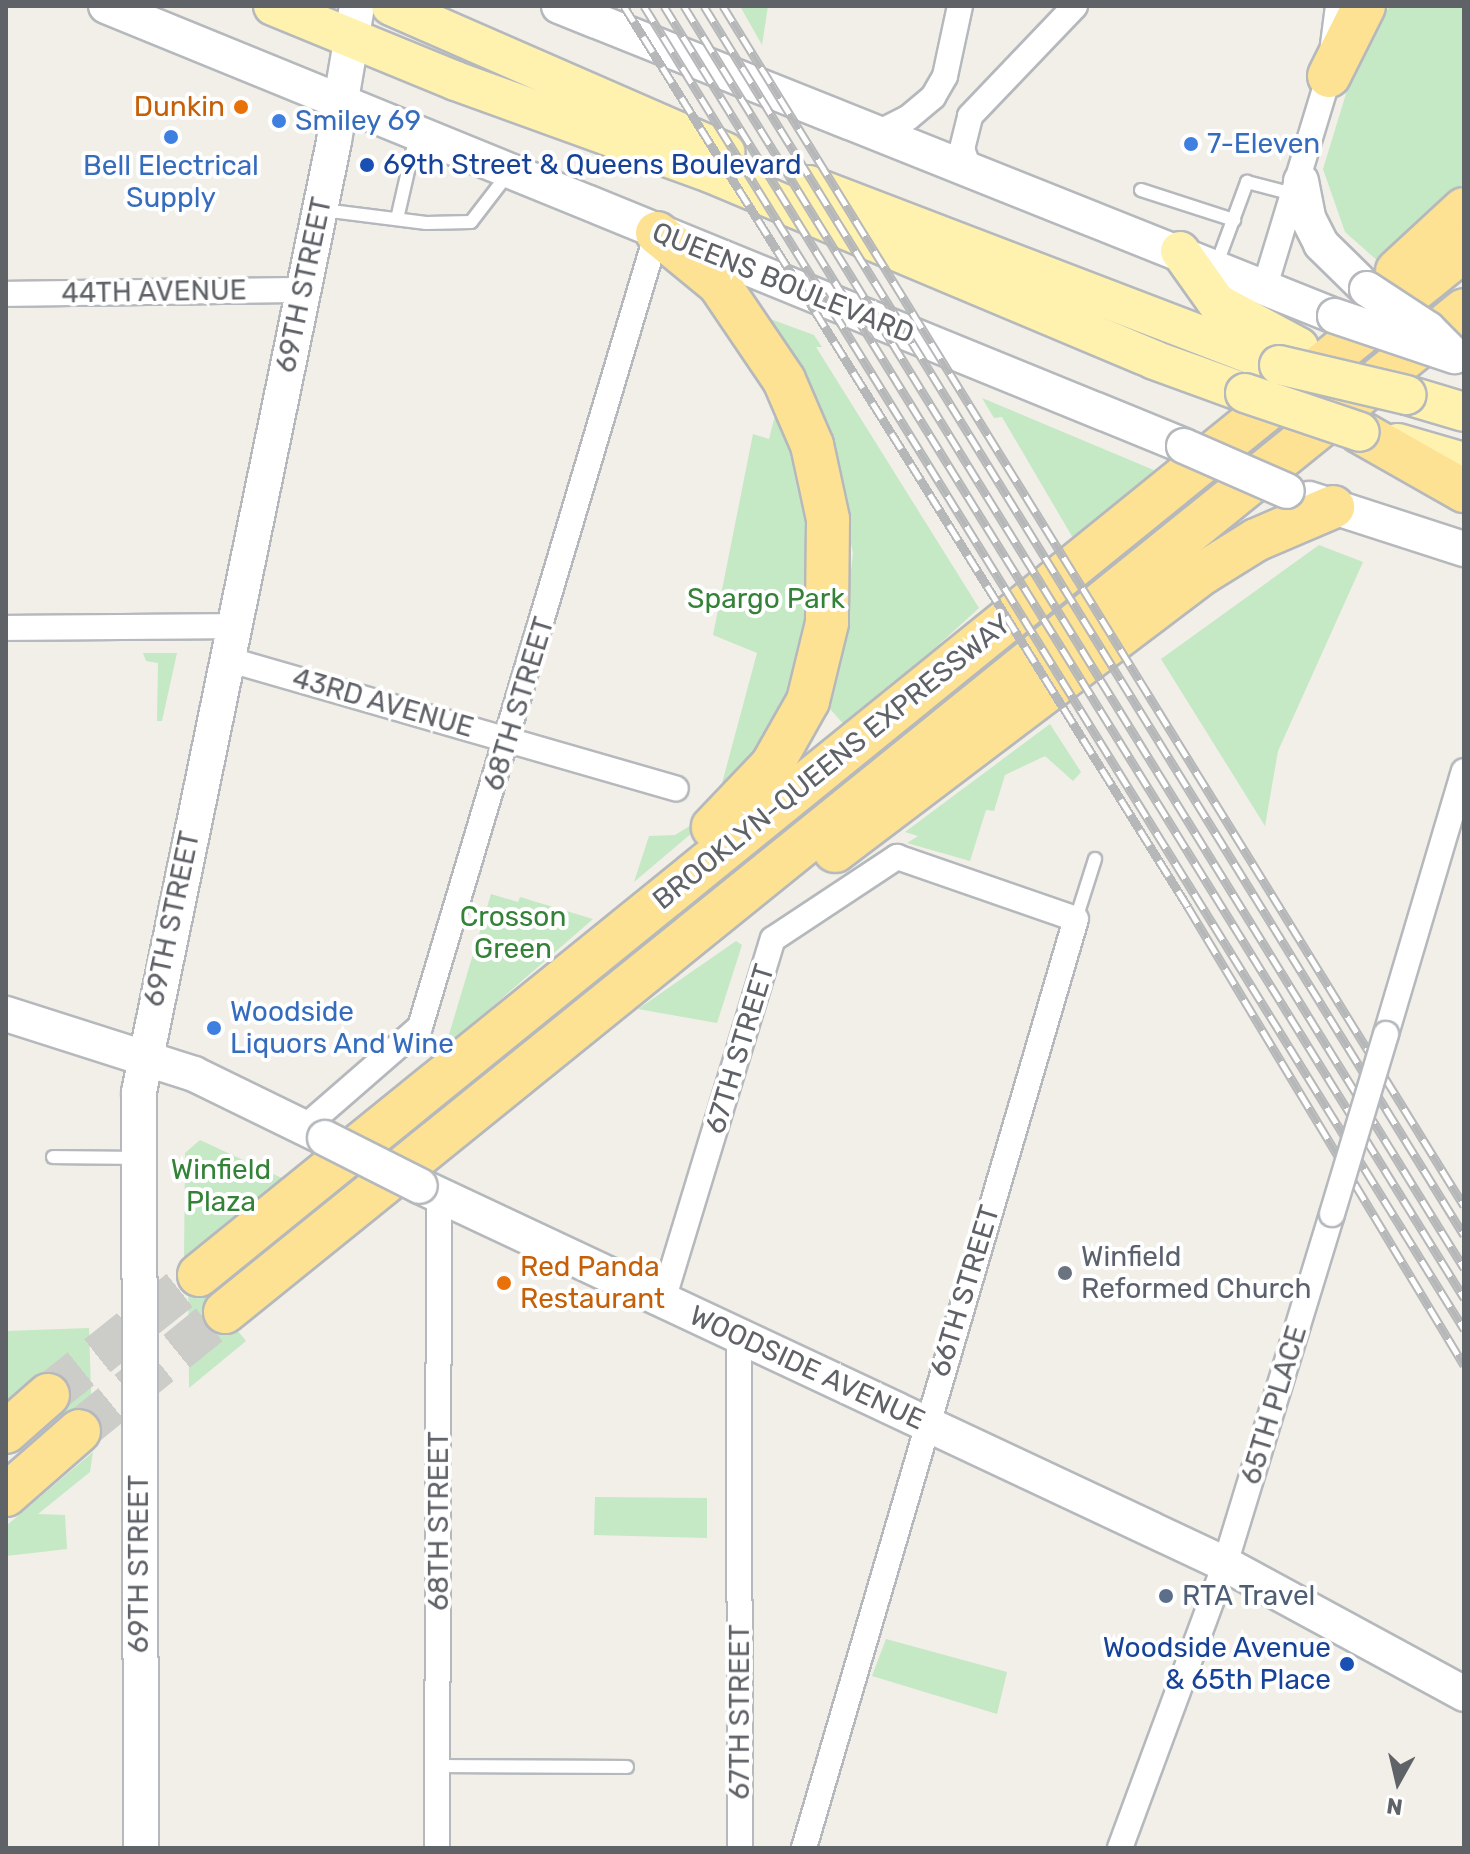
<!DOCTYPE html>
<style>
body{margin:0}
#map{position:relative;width:1470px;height:1854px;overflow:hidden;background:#f1efe8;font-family:Rubik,sans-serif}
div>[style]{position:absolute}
.green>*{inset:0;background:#c5e8c5}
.highway-tunnel>*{height:42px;margin-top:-21px;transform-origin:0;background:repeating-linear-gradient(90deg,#ccccc8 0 42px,transparent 0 63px)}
.roads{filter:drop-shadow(2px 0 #b5b8bc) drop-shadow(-2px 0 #b5b8bc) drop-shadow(0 2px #b5b8bc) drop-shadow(0 -2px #b5b8bc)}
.lane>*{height:12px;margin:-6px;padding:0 6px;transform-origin:6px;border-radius:6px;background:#fff}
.street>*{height:24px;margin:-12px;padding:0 12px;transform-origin:12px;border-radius:12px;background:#fff}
.secondary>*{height:34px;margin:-17px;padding:0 17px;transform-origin:17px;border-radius:17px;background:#fff}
.primary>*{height:38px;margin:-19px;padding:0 19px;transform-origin:19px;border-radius:19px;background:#fff2af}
.highway>*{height:42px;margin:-21px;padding:0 21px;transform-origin:21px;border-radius:21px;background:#fde293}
.rail>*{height:9px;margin-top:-4.5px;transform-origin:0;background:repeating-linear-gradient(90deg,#fff 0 18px,#b6b7b8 0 36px);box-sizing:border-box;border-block:2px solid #b6b7b8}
.bridges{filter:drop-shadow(2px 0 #b5b8bc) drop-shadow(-2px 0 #b5b8bc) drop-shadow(0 2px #b5b8bc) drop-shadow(0 -2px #b5b8bc)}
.street-bridge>*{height:24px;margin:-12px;padding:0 12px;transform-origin:12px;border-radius:12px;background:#fff}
.secondary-bridge>*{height:34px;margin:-17px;padding:0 17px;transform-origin:17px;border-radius:17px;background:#fff}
.primary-bridge>*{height:38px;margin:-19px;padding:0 19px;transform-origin:19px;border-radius:19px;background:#fff2af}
.dots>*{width:22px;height:22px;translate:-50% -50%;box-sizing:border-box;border:4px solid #fff;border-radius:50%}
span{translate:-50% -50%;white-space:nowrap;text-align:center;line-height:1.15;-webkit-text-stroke:8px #fff;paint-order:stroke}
.food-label{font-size:28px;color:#c56008}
.right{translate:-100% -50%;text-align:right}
.left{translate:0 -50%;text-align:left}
.shop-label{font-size:28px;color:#366cbe}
.transit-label{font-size:28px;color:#164399}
.street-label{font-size:28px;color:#5f6368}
.park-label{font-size:28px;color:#348238}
.worship-label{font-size:28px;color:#5b616d}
.service-label{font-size:28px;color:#4e5e75}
.frame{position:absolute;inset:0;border:8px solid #5f6368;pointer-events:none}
.north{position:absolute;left:1358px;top:1742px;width:80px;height:80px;-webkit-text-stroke:6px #fff;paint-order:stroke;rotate:188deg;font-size:22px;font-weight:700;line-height:32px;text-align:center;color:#5f6368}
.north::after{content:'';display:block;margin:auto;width:28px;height:36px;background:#5f6368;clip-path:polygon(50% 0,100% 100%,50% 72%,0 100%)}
</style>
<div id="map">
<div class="green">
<div style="clip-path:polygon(740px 6px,768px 6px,762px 45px)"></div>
<div style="clip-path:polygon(1390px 6px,1464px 6px,1464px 182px,1388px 270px,1345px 232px,1323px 169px,1360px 48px)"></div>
<div style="clip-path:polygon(762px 316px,814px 335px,822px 347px,816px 347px,979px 608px,847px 728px,823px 701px,844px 633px,853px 553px,833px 459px)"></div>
<div style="clip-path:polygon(982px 398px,1156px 471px,1073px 538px,1002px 417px,994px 418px)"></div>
<div style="clip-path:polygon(777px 408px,797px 450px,819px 546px,805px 663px,732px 799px,634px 882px,649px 836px,675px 835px,698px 821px,721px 787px,757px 653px,713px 635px,753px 434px,769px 439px)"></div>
<div style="clip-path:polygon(1319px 545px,1363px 562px,1278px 751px,1265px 826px,1161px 659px)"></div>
<div style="clip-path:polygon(143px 653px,177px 653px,162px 721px,157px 721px,158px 663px,146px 661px)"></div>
<div style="clip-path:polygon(1050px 724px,1081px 772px,1073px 781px,1045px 756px,1005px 775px,994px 811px,986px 810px,970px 861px,907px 843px,918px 836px,905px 832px)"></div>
<div style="clip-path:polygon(491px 894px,518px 902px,520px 897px,593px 919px,445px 1048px)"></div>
<div style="clip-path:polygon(736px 941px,742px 945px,717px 1023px,638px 1009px)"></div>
<div style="clip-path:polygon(200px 1140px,286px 1180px,184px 1262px,185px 1153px)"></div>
<div style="clip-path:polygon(188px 1270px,246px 1341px,189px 1388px)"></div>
<div style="clip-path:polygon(89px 1328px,93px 1452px,90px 1472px,38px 1514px,65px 1515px,67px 1549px,6px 1556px,6px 1526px,93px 1452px,42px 1389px,6px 1420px,6px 1331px)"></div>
<div style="clip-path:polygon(595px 1497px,707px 1498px,707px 1538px,594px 1535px)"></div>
<div style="clip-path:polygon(886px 1639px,1007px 1672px,997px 1714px,872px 1676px)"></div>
</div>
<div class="highway-tunnel">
<div style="left:48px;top:1395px;width:193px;rotate:-38.5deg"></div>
<div style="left:79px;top:1431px;width:188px;rotate:-39.2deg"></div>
</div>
<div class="roads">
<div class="lane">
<div style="left:1141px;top:190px;width:98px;rotate:17.9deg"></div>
<div style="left:323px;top:210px;width:104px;rotate:7.2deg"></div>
<div style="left:426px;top:223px;width:45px;rotate:-1.3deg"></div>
<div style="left:471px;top:222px;width:61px;rotate:-52.4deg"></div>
<div style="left:397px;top:219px;width:85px;rotate:-77.1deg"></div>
<div style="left:1216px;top:266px;width:90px;rotate:-69.7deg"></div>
<div style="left:1247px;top:182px;width:52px;rotate:14.6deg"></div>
<div style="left:1076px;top:919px;width:63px;rotate:-72.4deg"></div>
<div style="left:53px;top:1157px;width:84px;rotate:0.7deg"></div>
<div style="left:438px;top:1766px;width:189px;rotate:0.3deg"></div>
</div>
<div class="street">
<div style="left:876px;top:134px;width:36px;rotate:-27deg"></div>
<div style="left:908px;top:118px;width:33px;rotate:-40deg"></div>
<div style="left:933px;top:97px;width:24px;rotate:-60deg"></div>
<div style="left:945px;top:76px;width:72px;rotate:-77.9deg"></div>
<div style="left:968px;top:166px;width:18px;rotate:-109deg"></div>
<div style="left:962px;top:149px;width:34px;rotate:-76deg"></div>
<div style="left:970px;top:116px;width:152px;rotate:-46.3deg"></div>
<div style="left:1265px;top:286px;width:220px;rotate:-73.1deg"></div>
<div style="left:1329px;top:76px;width:71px;rotate:-82.7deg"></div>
<div style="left:6px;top:294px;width:297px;rotate:-0.8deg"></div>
<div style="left:6px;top:628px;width:228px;rotate:-0.5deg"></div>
<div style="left:227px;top:659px;width:467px;rotate:16.1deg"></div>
<div style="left:1386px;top:1034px;width:274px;rotate:-73.5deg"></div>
<div style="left:305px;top:1127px;width:152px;rotate:-41deg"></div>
<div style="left:420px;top:1027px;width:829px;rotate:-73.38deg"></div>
<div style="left:663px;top:1300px;width:377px;rotate:-73.1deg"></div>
<div style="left:773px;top:939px;width:149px;rotate:-33.5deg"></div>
<div style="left:897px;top:857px;width:189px;rotate:19.1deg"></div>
<div style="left:1076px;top:919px;width:968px;rotate:106.32deg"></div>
<div style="left:739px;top:1336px;width:512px;rotate:89.89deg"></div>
<div style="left:437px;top:1848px;width:653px;rotate:-89.82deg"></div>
<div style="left:1120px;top:1848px;width:303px;rotate:-69.7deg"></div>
<div style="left:1225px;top:1564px;width:366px;rotate:-73deg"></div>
</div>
<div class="secondary">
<div style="left:106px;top:6px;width:1164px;rotate:22.2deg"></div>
<div style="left:559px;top:6px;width:836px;rotate:21.78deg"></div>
<div style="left:1301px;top:181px;width:38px;rotate:79deg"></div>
<div style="left:1308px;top:218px;width:29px;rotate:63deg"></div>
<div style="left:1321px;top:244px;width:64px;rotate:44.4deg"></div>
<div style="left:1309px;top:499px;width:163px;rotate:17.9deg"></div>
<div style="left:6px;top:1014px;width:197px;rotate:17.7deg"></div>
<div style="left:194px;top:1074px;width:146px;rotate:26deg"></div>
<div style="left:420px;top:1186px;width:889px;rotate:25.15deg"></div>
<div style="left:1225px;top:1564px;width:272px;rotate:28.5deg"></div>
<div style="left:141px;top:1848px;width:756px;rotate:-90.15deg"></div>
<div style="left:139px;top:1092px;width:971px;rotate:-78.41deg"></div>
<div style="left:334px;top:141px;width:137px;rotate:-80.3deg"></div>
</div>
<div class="primary">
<div style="left:273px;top:6px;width:198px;rotate:22.3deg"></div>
<div style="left:456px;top:81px;width:270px;rotate:19.9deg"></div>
<div style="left:710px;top:173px;width:482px;rotate:22.8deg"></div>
<div style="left:1154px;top:360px;width:97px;rotate:19.9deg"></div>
<div style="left:391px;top:6px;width:365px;rotate:23.6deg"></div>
<div style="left:809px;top:185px;width:503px;rotate:20.96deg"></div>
<div style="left:1180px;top:251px;width:64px;rotate:54.6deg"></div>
<div style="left:1217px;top:303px;width:93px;rotate:28.2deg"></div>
<div style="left:1407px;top:395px;width:59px;rotate:16.6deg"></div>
<div style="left:1398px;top:443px;width:69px;rotate:16.1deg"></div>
</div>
<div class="highway">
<div style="left:1329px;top:76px;width:78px;rotate:-63.4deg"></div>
<div style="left:657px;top:233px;width:80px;rotate:39.4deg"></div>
<div style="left:719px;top:284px;width:116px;rotate:55.9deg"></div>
<div style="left:784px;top:380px;width:71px;rotate:66.7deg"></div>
<div style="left:812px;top:445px;width:76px;rotate:77.8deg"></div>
<div style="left:828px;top:519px;width:104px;rotate:90.6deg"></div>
<div style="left:827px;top:623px;width:80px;rotate:103.7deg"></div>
<div style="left:808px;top:701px;width:73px;rotate:119.4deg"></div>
<div style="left:772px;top:765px;width:86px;rotate:133.6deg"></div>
<div style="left:1397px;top:271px;width:91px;rotate:-42.8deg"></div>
<div style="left:1360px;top:432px;width:120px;rotate:29.6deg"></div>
<div style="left:835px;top:851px;width:461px;rotate:-37.1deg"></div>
<div style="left:1203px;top:573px;width:62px;rotate:-31.9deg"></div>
<div style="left:1256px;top:540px;width:84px;rotate:-23.2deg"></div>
<div style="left:199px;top:1275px;width:1628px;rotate:-39.02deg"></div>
<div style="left:225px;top:1312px;width:1593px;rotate:-38.96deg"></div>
<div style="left:6px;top:1432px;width:56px;rotate:-41.4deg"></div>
<div style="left:6px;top:1495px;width:97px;rotate:-41.2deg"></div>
</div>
</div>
<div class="rail">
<div style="left:624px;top:6px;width:1063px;rotate:57.95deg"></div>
<div style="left:1188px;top:907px;width:535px;rotate:58.93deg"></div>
<div style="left:644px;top:6px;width:1557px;rotate:58.21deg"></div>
<div style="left:664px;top:6px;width:1520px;rotate:58.23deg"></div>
<div style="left:684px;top:6px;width:1484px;rotate:58.28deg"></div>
<div style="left:704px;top:6px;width:1445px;rotate:58.27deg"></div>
<div style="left:723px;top:6px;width:1410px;rotate:58.3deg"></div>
</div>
<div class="bridges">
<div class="street-bridge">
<div style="left:1332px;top:1214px;width:188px;rotate:-73.3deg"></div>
</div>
<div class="secondary-bridge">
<div style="left:1367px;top:289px;width:73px;rotate:33.3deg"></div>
<div style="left:1428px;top:329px;width:30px;rotate:45deg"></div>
<div style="left:1335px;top:316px;width:126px;rotate:18.6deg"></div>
<div style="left:1184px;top:446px;width:112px;rotate:23.6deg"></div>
<div style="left:325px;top:1138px;width:106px;rotate:26.8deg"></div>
</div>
<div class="primary-bridge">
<div style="left:1279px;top:365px;width:131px;rotate:13.2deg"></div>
<div style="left:1245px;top:393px;width:121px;rotate:18.7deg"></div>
</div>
</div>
<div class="dots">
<div style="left:241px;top:107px;background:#e8710a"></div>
<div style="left:279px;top:121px;background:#3f7fe0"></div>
<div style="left:171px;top:137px;background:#3f7fe0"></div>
<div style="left:1191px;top:144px;background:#3f7fe0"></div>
<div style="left:367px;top:165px;background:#1a4fb4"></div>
<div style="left:214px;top:1028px;background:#3f7fe0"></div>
<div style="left:1065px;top:1273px;background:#6b7280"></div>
<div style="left:504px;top:1283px;background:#e8710a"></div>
<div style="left:1166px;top:1596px;background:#5c6f8a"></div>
<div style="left:1347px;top:1664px;background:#1a4fb4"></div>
</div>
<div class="food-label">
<span class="right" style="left:225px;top:107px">Dunkin</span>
<span class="left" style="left:520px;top:1283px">Red Panda<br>Restaurant</span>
</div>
<div class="shop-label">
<span class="left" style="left:295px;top:121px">Smiley 69</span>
<span class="left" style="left:1207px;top:144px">7-Eleven</span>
<span style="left:171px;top:182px">Bell Electrical<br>Supply</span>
<span class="left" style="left:230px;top:1028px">Woodside<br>Liquors And Wine</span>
</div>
<div class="transit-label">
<span class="left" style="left:383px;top:165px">69th Street &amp; Queens Boulevard</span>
<span class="right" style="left:1331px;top:1664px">Woodside Avenue<br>&amp; 65th Place</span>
</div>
<div class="street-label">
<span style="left:783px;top:283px;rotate:22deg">QUEENS BOULEVARD</span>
<span style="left:304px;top:285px;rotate:-78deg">69TH STREET</span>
<span style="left:154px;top:292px;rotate:-1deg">44TH AVENUE</span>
<span style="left:383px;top:703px;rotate:16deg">43RD AVENUE</span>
<span style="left:519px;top:704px;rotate:-73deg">68TH STREET</span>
<span style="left:832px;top:762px;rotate:-39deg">BROOKLYN-QUEENS EXPRESSWAY</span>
<span style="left:172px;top:919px;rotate:-78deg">69TH STREET</span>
<span style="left:740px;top:1049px;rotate:-73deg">67TH STREET</span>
<span style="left:965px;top:1291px;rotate:-73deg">66TH STREET</span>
<span style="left:807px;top:1368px;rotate:25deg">WOODSIDE AVENUE</span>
<span style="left:1274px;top:1405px;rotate:-73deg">65TH PLACE</span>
<span style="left:439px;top:1521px;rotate:-90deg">68TH STREET</span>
<span style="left:139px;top:1564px;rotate:-90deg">69TH STREET</span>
<span style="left:740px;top:1712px;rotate:-90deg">67TH STREET</span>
</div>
<div class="park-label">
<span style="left:766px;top:599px">Spargo Park</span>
<span style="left:513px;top:933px">Crosson<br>Green</span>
<span style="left:221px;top:1186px">Winfield<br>Plaza</span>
</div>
<div class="worship-label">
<span class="left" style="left:1081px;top:1273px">Winfield<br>Reformed Church</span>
</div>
<div class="service-label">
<span class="left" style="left:1182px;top:1596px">RTA Travel</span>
</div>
<div class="frame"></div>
<div class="north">N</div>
</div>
